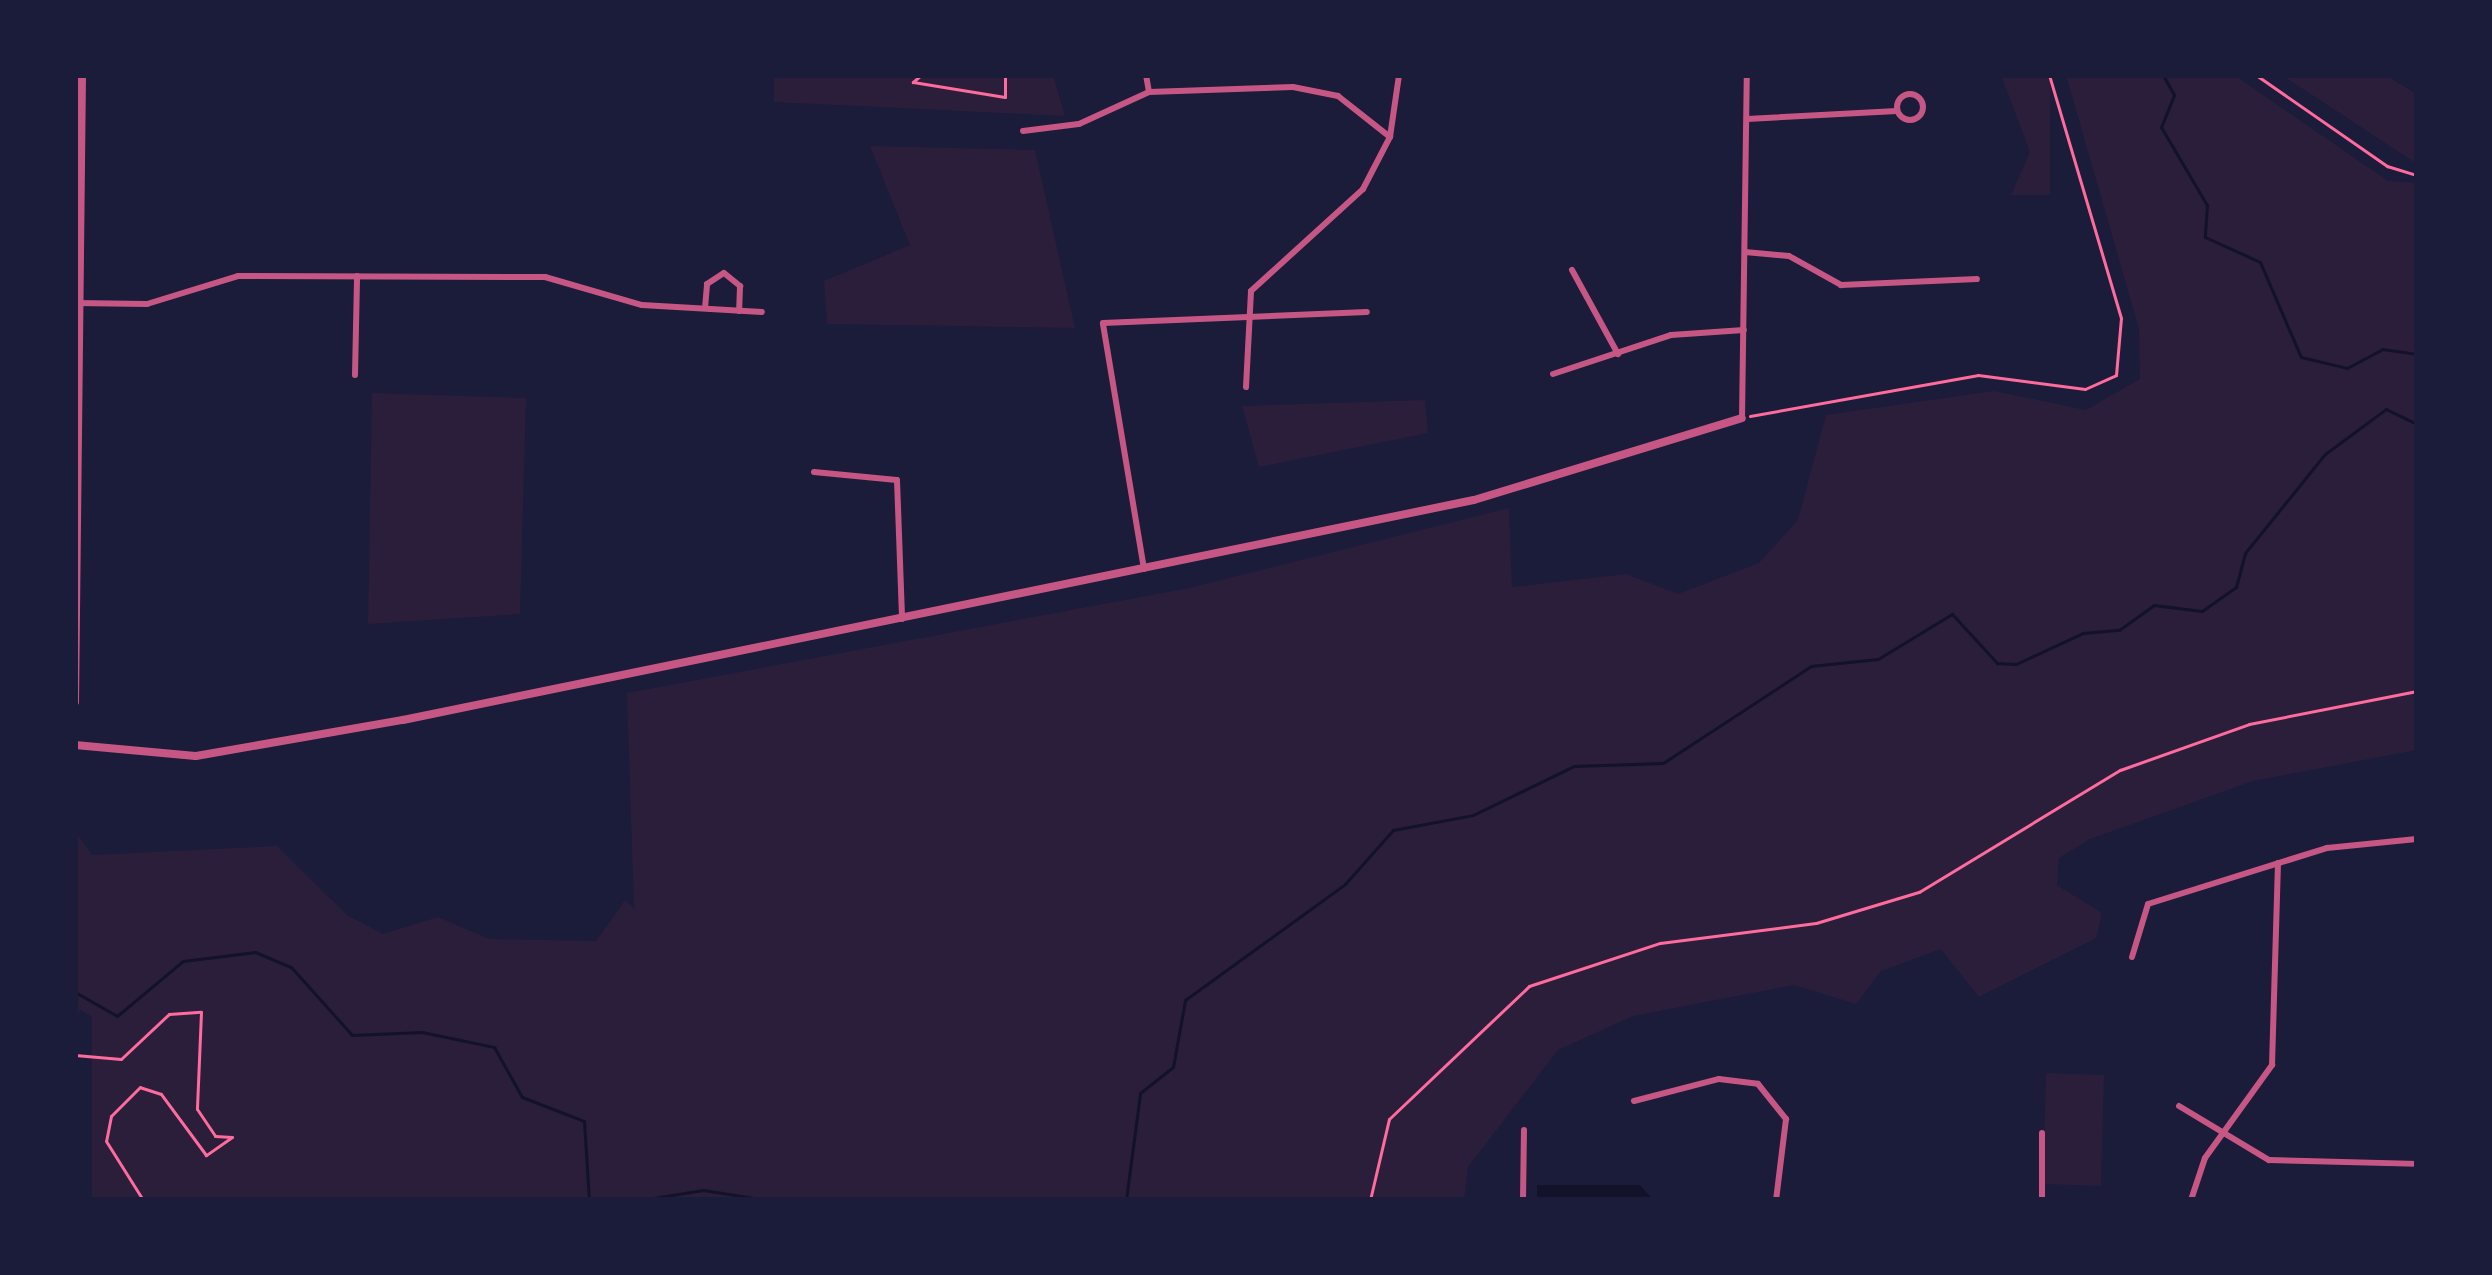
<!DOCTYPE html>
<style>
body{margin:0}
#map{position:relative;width:2492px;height:1275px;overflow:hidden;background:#1b1b3a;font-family:Commissioner,sans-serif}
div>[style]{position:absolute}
.green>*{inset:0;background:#2a1e3b}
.water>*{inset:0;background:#12122b}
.stream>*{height:3px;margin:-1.5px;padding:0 1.5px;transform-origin:1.5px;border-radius:1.5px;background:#12122b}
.path>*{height:3px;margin:-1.5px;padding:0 1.5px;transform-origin:1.5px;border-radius:1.5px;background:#ff6b9d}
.minor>*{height:6px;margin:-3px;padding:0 3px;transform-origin:3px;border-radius:3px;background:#c65784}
.minor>.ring{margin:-3px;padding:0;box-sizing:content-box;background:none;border:6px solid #c65784;border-radius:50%}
.tertiary>*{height:8px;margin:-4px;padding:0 4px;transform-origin:4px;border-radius:4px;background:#c65784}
span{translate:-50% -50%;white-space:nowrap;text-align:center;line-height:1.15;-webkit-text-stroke:9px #1b1b3a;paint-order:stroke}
.frame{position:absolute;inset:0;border:78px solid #1b1b3a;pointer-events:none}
</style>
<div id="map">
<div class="green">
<div style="clip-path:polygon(774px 75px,1053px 75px,1065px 116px,774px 102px)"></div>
<div style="clip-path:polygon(2001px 75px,2050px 75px,2050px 195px,2011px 195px,2030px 152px)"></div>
<div style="clip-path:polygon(2066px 75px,2234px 75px,2388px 181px,2417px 183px,2417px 750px,2253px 781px,2090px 839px,2059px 858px,2057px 885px,2102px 913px,2096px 938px,1979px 997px,1941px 949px,1881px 971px,1856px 1004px,1794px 985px,1633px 1016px,1558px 1050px,1468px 1167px,1464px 1200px,92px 1200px,92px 1017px,79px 1009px,75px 1090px,75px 831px,92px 855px,277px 846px,347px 915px,383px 934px,438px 917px,489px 939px,596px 941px,625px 900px,634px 908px,627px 693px,1189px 588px,1509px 508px,1512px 587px,1626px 574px,1678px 594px,1717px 579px,1759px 563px,1798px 520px,1826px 415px,1994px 391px,2086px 410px,2140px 379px,2139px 329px)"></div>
<div style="clip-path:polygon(2282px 75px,2385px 75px,2415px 93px,2417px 164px)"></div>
<div style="clip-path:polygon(870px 146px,1035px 150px,1075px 328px,827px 324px,824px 281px,910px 245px)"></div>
<div style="clip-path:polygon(372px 393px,526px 398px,520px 614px,368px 624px)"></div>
<div style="clip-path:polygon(1425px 400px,1428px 433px,1259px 467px,1242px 406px)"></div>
<div style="clip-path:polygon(2046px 1073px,2104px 1075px,2101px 1186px,2043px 1184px)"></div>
</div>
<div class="water">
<div style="clip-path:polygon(1537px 1185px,1640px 1185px,1653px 1200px,1537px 1200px)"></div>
</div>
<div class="stream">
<div style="left:2163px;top:75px;width:23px;rotate:61deg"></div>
<div style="left:2174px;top:95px;width:35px;rotate:112deg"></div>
<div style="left:2161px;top:127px;width:91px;rotate:59.5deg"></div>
<div style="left:2207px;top:205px;width:32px;rotate:94deg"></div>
<div style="left:2205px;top:237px;width:60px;rotate:24.4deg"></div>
<div style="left:2260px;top:262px;width:103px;rotate:66.7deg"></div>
<div style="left:2301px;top:357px;width:47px;rotate:13.4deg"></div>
<div style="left:2347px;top:368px;width:40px;rotate:-28deg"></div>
<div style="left:2382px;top:349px;width:35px;rotate:8deg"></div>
<div style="left:75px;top:992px;width:48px;rotate:29.7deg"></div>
<div style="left:117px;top:1016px;width:86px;rotate:-39.8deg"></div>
<div style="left:183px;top:961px;width:73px;rotate:-7.1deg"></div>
<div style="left:255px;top:952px;width:39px;rotate:23deg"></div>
<div style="left:291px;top:967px;width:91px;rotate:48.1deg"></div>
<div style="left:352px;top:1035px;width:70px;rotate:-2.5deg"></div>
<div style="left:422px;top:1032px;width:74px;rotate:11.8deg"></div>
<div style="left:494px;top:1047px;width:57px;rotate:60.8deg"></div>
<div style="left:522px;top:1097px;width:66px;rotate:21.2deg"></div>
<div style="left:584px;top:1121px;width:79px;rotate:86.4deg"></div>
<div style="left:641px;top:1200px;width:63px;rotate:-9.2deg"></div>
<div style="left:703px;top:1190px;width:65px;rotate:8.9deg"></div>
<div style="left:1126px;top:1200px;width:108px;rotate:-82.5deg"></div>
<div style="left:1140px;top:1093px;width:42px;rotate:-38.2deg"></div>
<div style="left:1173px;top:1067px;width:68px;rotate:-79.8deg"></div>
<div style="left:1185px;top:1000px;width:198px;rotate:-35.9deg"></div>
<div style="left:1345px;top:884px;width:72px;rotate:-48.4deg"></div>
<div style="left:1393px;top:830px;width:81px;rotate:-10.6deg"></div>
<div style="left:1473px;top:815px;width:112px;rotate:-25.9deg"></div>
<div style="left:1574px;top:766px;width:89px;rotate:-1.9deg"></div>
<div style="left:1663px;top:763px;width:177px;rotate:-33.2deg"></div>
<div style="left:1811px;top:666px;width:67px;rotate:-6deg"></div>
<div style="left:1878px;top:659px;width:87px;rotate:-31.3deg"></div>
<div style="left:1952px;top:614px;width:67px;rotate:47.4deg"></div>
<div style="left:1997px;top:663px;width:19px;rotate:3deg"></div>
<div style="left:2016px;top:664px;width:74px;rotate:-24.8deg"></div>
<div style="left:2083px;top:633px;width:36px;rotate:-5deg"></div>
<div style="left:2119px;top:630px;width:43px;rotate:-35.5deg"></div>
<div style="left:2154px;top:605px;width:48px;rotate:7.1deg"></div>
<div style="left:2202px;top:611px;width:42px;rotate:-35.2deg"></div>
<div style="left:2236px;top:587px;width:35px;rotate:-75deg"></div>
<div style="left:2245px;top:553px;width:127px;rotate:-51.1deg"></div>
<div style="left:2325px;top:454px;width:76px;rotate:-36.4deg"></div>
<div style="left:2386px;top:409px;width:34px;rotate:26deg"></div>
</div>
<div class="path">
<div style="left:921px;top:75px;width:11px;rotate:139deg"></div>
<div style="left:913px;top:82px;width:93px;rotate:9.3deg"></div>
<div style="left:1005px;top:97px;width:22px;rotate:-90deg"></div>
<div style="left:2256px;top:75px;width:160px;rotate:34.8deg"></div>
<div style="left:2387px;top:166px;width:31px;rotate:17deg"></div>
<div style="left:1750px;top:416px;width:232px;rotate:-10.2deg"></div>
<div style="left:1978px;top:375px;width:108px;rotate:7.5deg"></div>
<div style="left:2085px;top:389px;width:34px;rotate:-24deg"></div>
<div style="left:2116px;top:375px;width:57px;rotate:-85deg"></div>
<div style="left:2121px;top:318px;width:253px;rotate:-106.5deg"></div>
<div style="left:75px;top:1055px;width:46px;rotate:5deg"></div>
<div style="left:121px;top:1059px;width:66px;rotate:-43.2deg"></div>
<div style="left:169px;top:1014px;width:32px;rotate:-4deg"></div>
<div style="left:201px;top:1012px;width:97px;rotate:92.4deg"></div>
<div style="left:197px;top:1109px;width:32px;rotate:56deg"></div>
<div style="left:215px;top:1136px;width:17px;rotate:3deg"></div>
<div style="left:232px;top:1137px;width:32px;rotate:145deg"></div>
<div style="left:206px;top:1155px;width:76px;rotate:-126.4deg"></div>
<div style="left:161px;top:1094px;width:22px;rotate:-162deg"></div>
<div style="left:140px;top:1087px;width:41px;rotate:135deg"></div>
<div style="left:111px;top:1116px;width:25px;rotate:101deg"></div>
<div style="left:106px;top:1141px;width:70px;rotate:57.9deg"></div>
<div style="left:1370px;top:1200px;width:83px;rotate:-76.8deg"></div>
<div style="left:1389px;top:1119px;width:193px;rotate:-43.5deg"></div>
<div style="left:1529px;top:986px;width:138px;rotate:-18.2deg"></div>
<div style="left:1660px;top:943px;width:157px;rotate:-7.3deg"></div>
<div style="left:1816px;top:923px;width:108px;rotate:-16.8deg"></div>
<div style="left:1919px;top:892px;width:235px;rotate:-31.3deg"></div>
<div style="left:2120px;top:770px;width:137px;rotate:-19.6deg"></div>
<div style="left:2249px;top:724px;width:171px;rotate:-11.1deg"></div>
</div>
<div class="minor">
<div style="left:1146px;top:75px;width:17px;rotate:80deg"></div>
<div class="ring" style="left:1897px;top:94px;width:20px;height:20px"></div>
<div style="left:1747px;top:119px;width:150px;rotate:-3.1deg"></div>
<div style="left:1023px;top:131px;width:56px;rotate:-7.1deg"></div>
<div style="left:1079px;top:124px;width:77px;rotate:-24.6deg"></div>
<div style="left:1149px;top:92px;width:144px;rotate:-2deg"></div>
<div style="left:1293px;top:87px;width:46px;rotate:11.3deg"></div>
<div style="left:1338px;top:96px;width:66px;rotate:38.3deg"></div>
<div style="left:1745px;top:252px;width:44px;rotate:5.2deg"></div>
<div style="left:1789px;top:256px;width:60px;rotate:29.1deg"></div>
<div style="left:1841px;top:285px;width:136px;rotate:-2.5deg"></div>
<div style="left:1572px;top:270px;width:96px;rotate:61.3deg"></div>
<div style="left:75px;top:303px;width:72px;rotate:0.8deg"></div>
<div style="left:147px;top:304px;width:95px;rotate:-17.1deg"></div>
<div style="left:238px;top:276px;width:307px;rotate:0.2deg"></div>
<div style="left:545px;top:277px;width:101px;rotate:16.1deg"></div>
<div style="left:642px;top:305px;width:120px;rotate:3.3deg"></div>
<div style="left:705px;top:308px;width:24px;rotate:-85deg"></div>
<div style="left:707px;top:284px;width:20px;rotate:-33deg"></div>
<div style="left:724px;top:273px;width:21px;rotate:39deg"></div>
<div style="left:740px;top:286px;width:25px;rotate:92deg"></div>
<div style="left:1553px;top:374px;width:124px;rotate:-18.3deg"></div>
<div style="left:1671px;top:335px;width:73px;rotate:-3.9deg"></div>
<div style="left:355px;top:375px;width:99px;rotate:-88.8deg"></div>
<div style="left:1246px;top:387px;width:96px;rotate:-87deg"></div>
<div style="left:1251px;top:291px;width:151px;rotate:-42.3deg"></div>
<div style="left:1363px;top:189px;width:59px;rotate:-62.6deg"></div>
<div style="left:1390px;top:137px;width:63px;rotate:-81.7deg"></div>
<div style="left:1742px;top:418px;width:343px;rotate:-89.2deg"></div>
<div style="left:814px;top:472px;width:83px;rotate:5.5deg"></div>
<div style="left:897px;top:480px;width:139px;rotate:87.9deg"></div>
<div style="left:1144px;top:569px;width:249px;rotate:-99.5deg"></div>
<div style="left:1103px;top:323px;width:264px;rotate:-2.4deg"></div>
<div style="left:2132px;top:957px;width:55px;rotate:-73.2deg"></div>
<div style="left:2148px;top:904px;width:188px;rotate:-17.4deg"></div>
<div style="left:2327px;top:848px;width:90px;rotate:-5.7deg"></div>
<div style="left:1634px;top:1101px;width:88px;rotate:-14.5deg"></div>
<div style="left:1719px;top:1079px;width:39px;rotate:7deg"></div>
<div style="left:1758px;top:1084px;width:45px;rotate:51.3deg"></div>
<div style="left:1786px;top:1119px;width:82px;rotate:97deg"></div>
<div style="left:2179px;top:1106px;width:105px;rotate:31deg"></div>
<div style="left:2269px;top:1160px;width:148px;rotate:1.5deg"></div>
<div style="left:2417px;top:1108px;width:50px;rotate:90deg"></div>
<div style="left:2042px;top:1133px;width:67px;rotate:90deg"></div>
<div style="left:1523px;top:1200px;width:70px;rotate:-89.2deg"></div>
<div style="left:2191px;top:1200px;width:44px;rotate:-71.6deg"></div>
<div style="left:2205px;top:1158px;width:115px;rotate:-54.2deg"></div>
<div style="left:2272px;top:1065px;width:202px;rotate:-88.3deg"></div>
</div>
<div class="tertiary">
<div style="left:75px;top:702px;width:627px;rotate:-89.36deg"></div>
<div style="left:75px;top:745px;width:121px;rotate:5.2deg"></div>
<div style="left:196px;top:756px;width:210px;rotate:-9.9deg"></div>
<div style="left:403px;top:720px;width:1093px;rotate:-11.61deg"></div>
<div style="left:1474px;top:500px;width:280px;rotate:-17deg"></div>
</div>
<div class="frame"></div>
</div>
